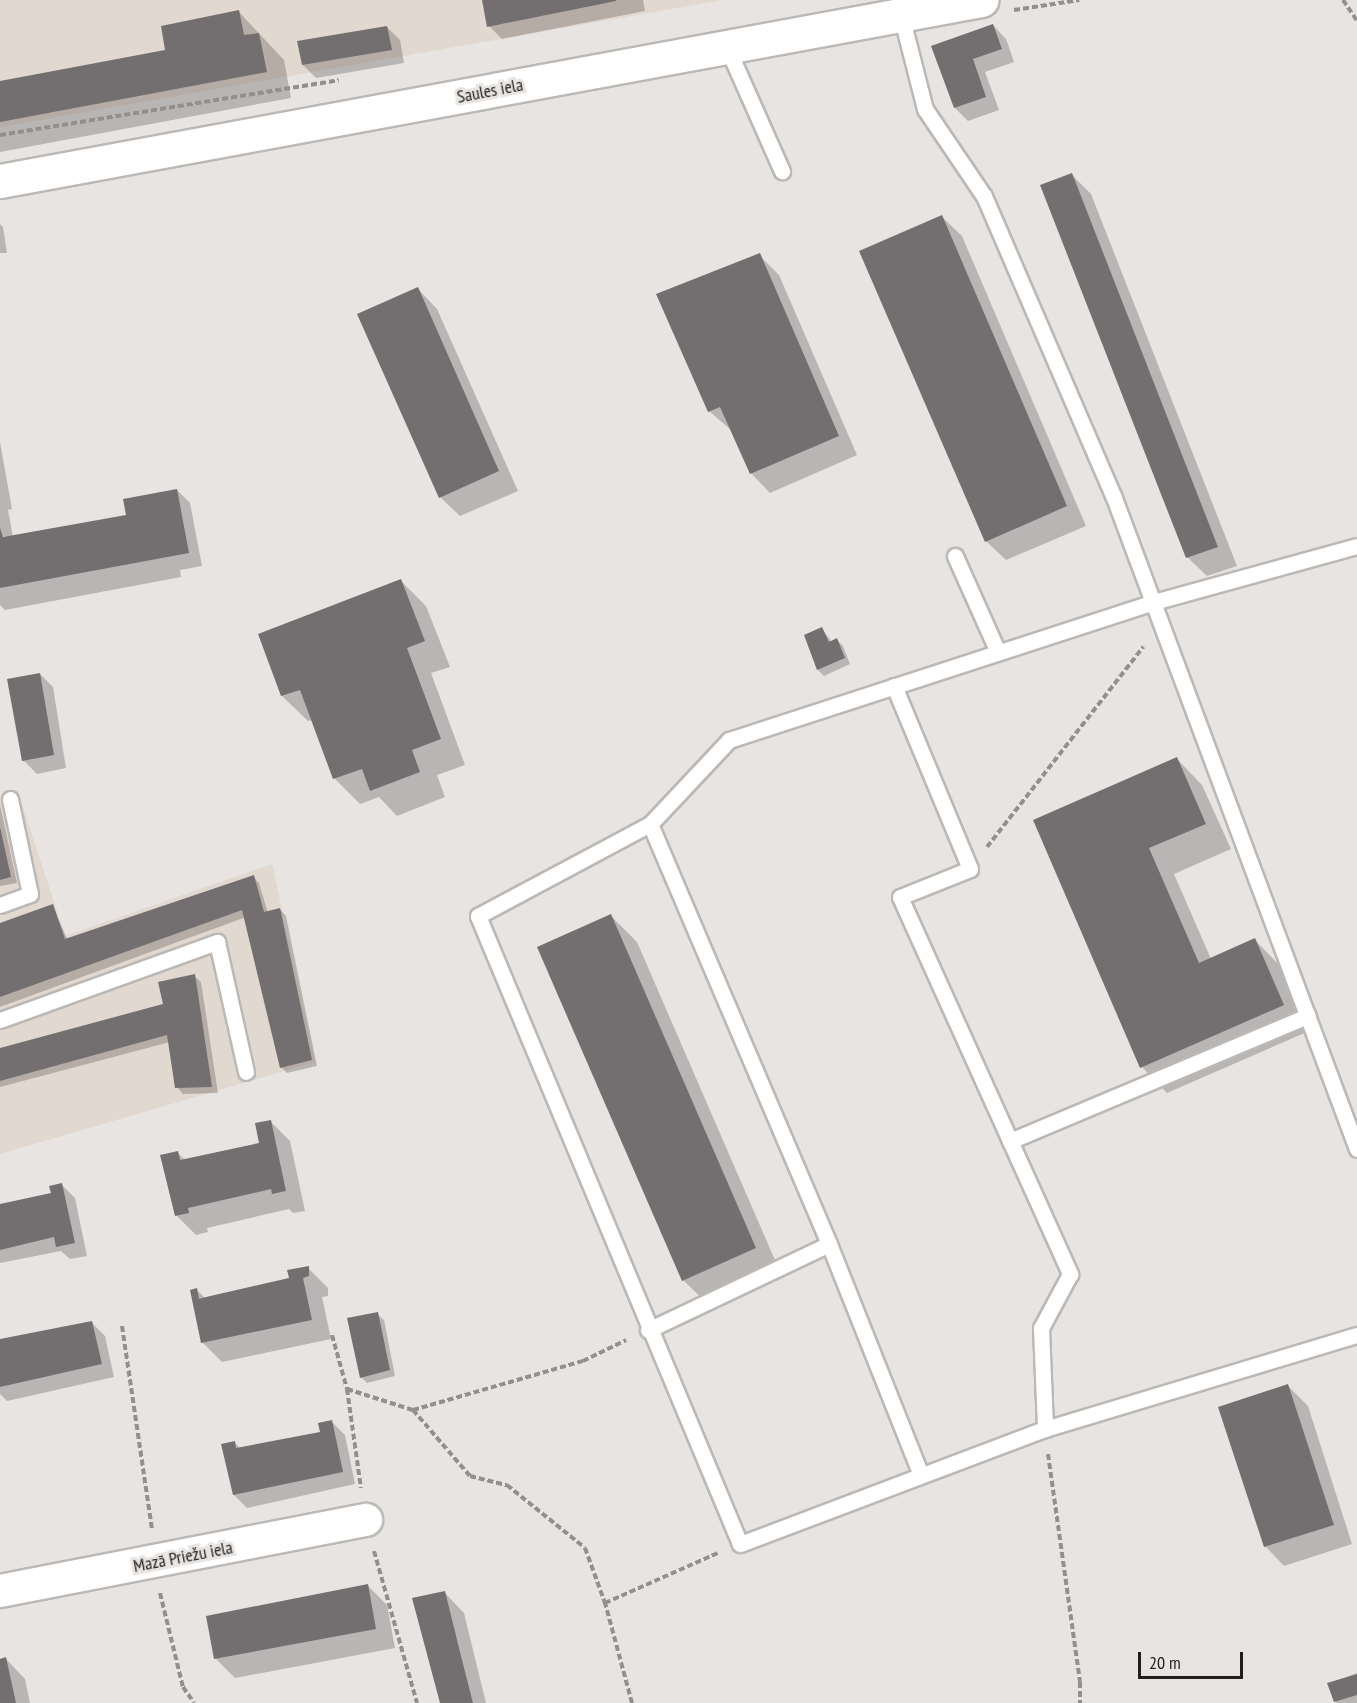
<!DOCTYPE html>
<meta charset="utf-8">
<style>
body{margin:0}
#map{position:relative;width:1357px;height:1703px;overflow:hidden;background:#e7e4e1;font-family:"PT Sans Narrow",sans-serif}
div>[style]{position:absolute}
.built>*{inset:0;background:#e1d8cf}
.shadow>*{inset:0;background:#0003}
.building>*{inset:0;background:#736f71}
.path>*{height:4px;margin-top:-2px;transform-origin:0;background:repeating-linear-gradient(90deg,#92908e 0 6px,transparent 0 9px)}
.roads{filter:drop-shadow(2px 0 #bbb8b5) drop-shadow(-2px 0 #bbb8b5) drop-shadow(0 2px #bbb8b5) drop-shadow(0 -2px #bbb8b5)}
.service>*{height:15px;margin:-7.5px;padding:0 7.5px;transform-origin:7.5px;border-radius:7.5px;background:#fff}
.minor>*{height:32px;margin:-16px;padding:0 16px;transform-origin:16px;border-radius:16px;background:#fff}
.tertiary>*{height:33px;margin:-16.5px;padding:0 16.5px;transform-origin:16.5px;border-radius:16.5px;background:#fff}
span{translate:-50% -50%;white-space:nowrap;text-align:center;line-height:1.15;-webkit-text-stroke:6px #e7e4e1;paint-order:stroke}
.street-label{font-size:18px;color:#201f1d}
.scale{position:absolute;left:1138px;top:1652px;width:105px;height:27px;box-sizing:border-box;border:3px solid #201f1d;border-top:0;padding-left:8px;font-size:18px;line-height:21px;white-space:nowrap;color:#201f1d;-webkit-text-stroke:4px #e7e4e1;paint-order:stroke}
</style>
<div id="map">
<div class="built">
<div style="clip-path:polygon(0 0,722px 0,0 127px)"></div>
<div style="clip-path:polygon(18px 792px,65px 936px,272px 864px,315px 1062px,0 1154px,0 796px)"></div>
</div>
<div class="shadow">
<div style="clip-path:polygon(483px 0,643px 0,645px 11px,502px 39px,489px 26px)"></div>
<div style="clip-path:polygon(239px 12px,284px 60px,291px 98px,0 152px,0 83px,167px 52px)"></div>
<div style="clip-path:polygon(993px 25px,1006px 39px,1014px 62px,985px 72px,999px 110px,968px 121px,955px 108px,933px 47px)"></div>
<div style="clip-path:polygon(387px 27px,400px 40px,404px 63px,316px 78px,303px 65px)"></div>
<div style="clip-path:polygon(1072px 175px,1091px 194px,1237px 566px,1207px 576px,1187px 557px)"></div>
<div style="clip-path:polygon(942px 217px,962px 236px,1086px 526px,1006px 560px,986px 541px)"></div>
<div style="clip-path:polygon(0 224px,3px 227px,7px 253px,0 253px)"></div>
<div style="clip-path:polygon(759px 255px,779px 275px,857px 455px,770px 493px,751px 473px,731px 430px,709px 411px)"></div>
<div style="clip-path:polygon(418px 289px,437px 309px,518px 491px,460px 516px,440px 497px)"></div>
<div style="clip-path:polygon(0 442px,12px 509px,8px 510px,13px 537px,128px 516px,177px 490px,190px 503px,202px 566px,180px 570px,181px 577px,5px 610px,0 605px,0 539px,10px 537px,0 536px)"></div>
<div style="clip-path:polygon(401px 581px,426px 606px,450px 667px,431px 673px,465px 765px,437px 775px,445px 797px,397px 816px,379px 797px,360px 804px,334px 778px,312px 720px,308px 721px,282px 696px,260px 635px)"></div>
<div style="clip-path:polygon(822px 629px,832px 642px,837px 640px,843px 646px,850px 664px,824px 676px,818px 670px)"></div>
<div style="clip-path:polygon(40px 674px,53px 687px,66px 768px,37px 774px,23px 760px)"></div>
<div style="clip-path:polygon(1177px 759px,1202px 785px,1231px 849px,1174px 874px,1211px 959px,1255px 940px,1280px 966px,1309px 1031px,1167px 1093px,1142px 1067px,1035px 820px)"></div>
<div style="clip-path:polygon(0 805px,17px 883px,0 886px)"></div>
<div style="clip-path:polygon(253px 877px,259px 883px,268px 913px,280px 909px,286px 916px,317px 1066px,287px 1073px,281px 1067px,246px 917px,0 1007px,0 925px,52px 906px,68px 940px)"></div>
<div style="clip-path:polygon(611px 916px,637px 942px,781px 1274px,709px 1305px,683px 1280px)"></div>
<div style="clip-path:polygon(194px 976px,201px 982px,218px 1093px,183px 1094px,177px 1087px,170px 1042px,0 1087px,0 1050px,164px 1005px)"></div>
<div style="clip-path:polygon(271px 1122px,290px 1141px,305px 1211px,293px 1213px,289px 1209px,207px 1228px,208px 1232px,196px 1235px,176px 1215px,178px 1153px,185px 1160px,261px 1144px)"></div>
<div style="clip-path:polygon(62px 1185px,75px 1198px,87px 1256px,70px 1259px,61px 1251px,0 1263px,0 1205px,52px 1194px)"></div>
<div style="clip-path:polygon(308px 1268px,328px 1288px,328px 1296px,322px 1297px,331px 1339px,222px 1362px,203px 1343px,197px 1290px,206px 1299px,291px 1279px)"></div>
<div style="clip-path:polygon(377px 1314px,384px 1320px,395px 1376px,367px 1383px,361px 1377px)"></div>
<div style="clip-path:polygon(92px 1323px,105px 1336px,114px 1377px,7px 1401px,0 1394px,0 1343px)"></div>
<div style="clip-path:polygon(1288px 1386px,1308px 1406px,1352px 1544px,1284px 1566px,1265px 1546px)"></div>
<div style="clip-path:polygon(332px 1422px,345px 1435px,355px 1484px,247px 1508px,234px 1495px,235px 1443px,240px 1448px,322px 1433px)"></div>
<div style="clip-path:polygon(368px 1586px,387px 1605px,395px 1648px,235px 1678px,215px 1658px)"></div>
<div style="clip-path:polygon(445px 1593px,464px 1613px,486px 1703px,442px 1703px)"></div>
<div style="clip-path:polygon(6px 1659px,25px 1679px,30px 1703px,0 1703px,0 1660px)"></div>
<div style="clip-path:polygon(1357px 1673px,1357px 1703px,1336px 1703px,1329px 1684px)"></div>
</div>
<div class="building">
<div style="clip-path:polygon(482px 0,616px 0,616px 1px,487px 27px)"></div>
<div style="clip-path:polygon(239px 10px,244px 35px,259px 33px,267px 72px,0 122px,0 81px,165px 50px,161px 26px)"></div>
<div style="clip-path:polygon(993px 24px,1002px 49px,973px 59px,986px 97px,954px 108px,931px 46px)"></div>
<div style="clip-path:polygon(387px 26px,392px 50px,302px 65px,297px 41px)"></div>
<div style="clip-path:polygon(1072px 173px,1218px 547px,1186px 558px,1040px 185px)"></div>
<div style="clip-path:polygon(942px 215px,1067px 506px,985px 542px,859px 251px)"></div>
<div style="clip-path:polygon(760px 253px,839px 436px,750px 474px,720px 407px,708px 412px,656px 294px)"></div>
<div style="clip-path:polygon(418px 287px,499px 471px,439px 498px,357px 314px)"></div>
<div style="clip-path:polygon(177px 489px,189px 553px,0 588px,0 528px,3px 537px,126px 515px,123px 499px)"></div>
<div style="clip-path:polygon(401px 579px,425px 641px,407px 648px,441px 739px,412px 750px,420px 772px,370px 791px,362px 769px,333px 779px,300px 690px,281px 696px,258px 634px)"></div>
<div style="clip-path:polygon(822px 627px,829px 642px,837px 638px,845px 658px,817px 670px,804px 635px)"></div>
<div style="clip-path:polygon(40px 673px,54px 755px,22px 761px,7px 679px)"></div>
<div style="clip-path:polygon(1177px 757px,1206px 824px,1149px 848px,1199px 963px,1255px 938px,1284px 1005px,1140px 1068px,1033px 820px)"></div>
<div style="clip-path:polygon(0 827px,11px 877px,0 880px)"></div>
<div style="clip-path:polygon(254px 875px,264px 912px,280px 908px,312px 1060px,280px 1068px,242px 910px,0 997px,0 923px,53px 904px,65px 939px)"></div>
<div style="clip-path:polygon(611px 914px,756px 1248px,682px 1281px,537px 947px)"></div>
<div style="clip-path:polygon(195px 974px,212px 1087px,175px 1088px,167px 1035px,0 1081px,0 1048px,163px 1004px,158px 982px)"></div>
<div style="clip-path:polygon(271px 1120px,286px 1191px,272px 1194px,271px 1189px,188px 1208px,189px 1213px,175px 1216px,160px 1155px,178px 1151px,180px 1160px,259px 1143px,255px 1123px)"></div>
<div style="clip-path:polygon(62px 1183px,75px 1243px,56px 1247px,54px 1237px,0 1250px,0 1204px,51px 1193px,49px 1186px)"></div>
<div style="clip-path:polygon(309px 1266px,309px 1276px,303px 1278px,312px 1320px,201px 1343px,190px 1290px,197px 1288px,199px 1299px,206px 1297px,289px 1278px,287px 1270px)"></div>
<div style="clip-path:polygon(378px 1312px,390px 1370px,360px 1378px,347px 1318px)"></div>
<div style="clip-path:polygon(92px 1321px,102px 1364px,0 1387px,0 1339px)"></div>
<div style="clip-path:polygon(1288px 1384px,1334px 1525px,1264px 1547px,1218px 1407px)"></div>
<div style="clip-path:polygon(332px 1420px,343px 1472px,233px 1495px,221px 1444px,235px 1441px,236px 1448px,320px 1432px,318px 1423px)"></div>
<div style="clip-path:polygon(368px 1584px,376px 1629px,214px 1659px,206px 1616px)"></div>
<div style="clip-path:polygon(445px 1591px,460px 1652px,473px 1703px,440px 1703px,412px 1598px)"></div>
<div style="clip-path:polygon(6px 1657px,16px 1703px,0 1703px,0 1659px)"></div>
<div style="clip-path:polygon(1357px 1674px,1357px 1695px,1334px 1702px,1327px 1683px)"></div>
</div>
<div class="path">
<div style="left:1343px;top:0;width:25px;rotate:56deg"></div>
<div style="left:1014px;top:10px;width:66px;rotate:-8.7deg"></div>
<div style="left:0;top:135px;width:343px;rotate:-9.2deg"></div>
<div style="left:987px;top:847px;width:254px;rotate:-52deg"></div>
<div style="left:122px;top:1326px;width:205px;rotate:81.6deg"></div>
<div style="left:332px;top:1335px;width:56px;rotate:74.5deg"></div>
<div style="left:347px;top:1389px;width:100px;rotate:82deg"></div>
<div style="left:347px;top:1389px;width:69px;rotate:17.7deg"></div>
<div style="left:413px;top:1410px;width:87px;rotate:49.2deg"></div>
<div style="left:470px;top:1476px;width:38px;rotate:14deg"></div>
<div style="left:507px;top:1485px;width:100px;rotate:38.9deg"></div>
<div style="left:585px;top:1548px;width:59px;rotate:70deg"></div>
<div style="left:413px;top:1410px;width:177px;rotate:-16.1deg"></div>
<div style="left:583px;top:1361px;width:48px;rotate:-26deg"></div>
<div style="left:1048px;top:1454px;width:230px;rotate:82deg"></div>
<div style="left:1080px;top:1682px;width:21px;rotate:90deg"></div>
<div style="left:374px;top:1551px;width:158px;rotate:74.2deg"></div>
<div style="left:160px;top:1593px;width:97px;rotate:76.3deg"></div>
<div style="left:183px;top:1687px;width:19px;rotate:55deg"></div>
<div style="left:632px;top:1703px;width:104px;rotate:-105.1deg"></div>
<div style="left:605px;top:1603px;width:124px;rotate:-23.9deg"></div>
</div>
<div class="roads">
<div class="service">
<div style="left:901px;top:15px;width:97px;rotate:75.7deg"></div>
<div style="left:925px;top:109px;width:105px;rotate:55.9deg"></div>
<div style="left:984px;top:196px;width:326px;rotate:66.7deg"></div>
<div style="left:1113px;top:495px;width:698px;rotate:69.54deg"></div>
<div style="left:727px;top:47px;width:136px;rotate:66.1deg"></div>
<div style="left:1357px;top:546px;width:211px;rotate:164.6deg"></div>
<div style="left:1154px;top:602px;width:447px;rotate:162deg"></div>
<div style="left:729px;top:740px;width:115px;rotate:133.2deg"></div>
<div style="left:650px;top:824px;width:195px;rotate:151.9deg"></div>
<div style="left:478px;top:916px;width:680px;rotate:67.35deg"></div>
<div style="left:740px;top:1544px;width:326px;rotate:-20.7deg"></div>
<div style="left:1045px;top:1429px;width:326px;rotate:-16.8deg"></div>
<div style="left:955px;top:556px;width:105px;rotate:65.9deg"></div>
<div style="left:894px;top:686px;width:198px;rotate:67.4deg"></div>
<div style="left:970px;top:869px;width:75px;rotate:158.2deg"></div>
<div style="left:900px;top:897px;width:414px;rotate:65.7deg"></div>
<div style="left:1070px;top:1274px;width:61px;rotate:118.2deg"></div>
<div style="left:1041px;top:1328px;width:101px;rotate:87.7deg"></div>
<div style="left:650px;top:824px;width:457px;rotate:66.9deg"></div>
<div style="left:829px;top:1244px;width:246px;rotate:68.3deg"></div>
<div style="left:0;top:905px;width:32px;rotate:-20deg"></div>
<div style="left:30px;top:894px;width:97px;rotate:-101.9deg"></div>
<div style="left:0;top:1020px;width:231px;rotate:-19.8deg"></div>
<div style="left:217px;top:942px;width:133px;rotate:77.4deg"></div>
<div style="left:1010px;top:1141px;width:323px;rotate:-22.8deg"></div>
<div style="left:648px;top:1330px;width:200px;rotate:-25.4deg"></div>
</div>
<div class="minor">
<div style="left:0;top:1591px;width:373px;rotate:-11deg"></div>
</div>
<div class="tertiary">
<div style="left:0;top:181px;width:998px;rotate:-10.45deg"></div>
</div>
</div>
<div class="street-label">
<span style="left:490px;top:91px;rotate:-11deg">Saules iela</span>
<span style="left:183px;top:1557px;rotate:-11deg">Mazā Priežu iela</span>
</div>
<div class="scale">20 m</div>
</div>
